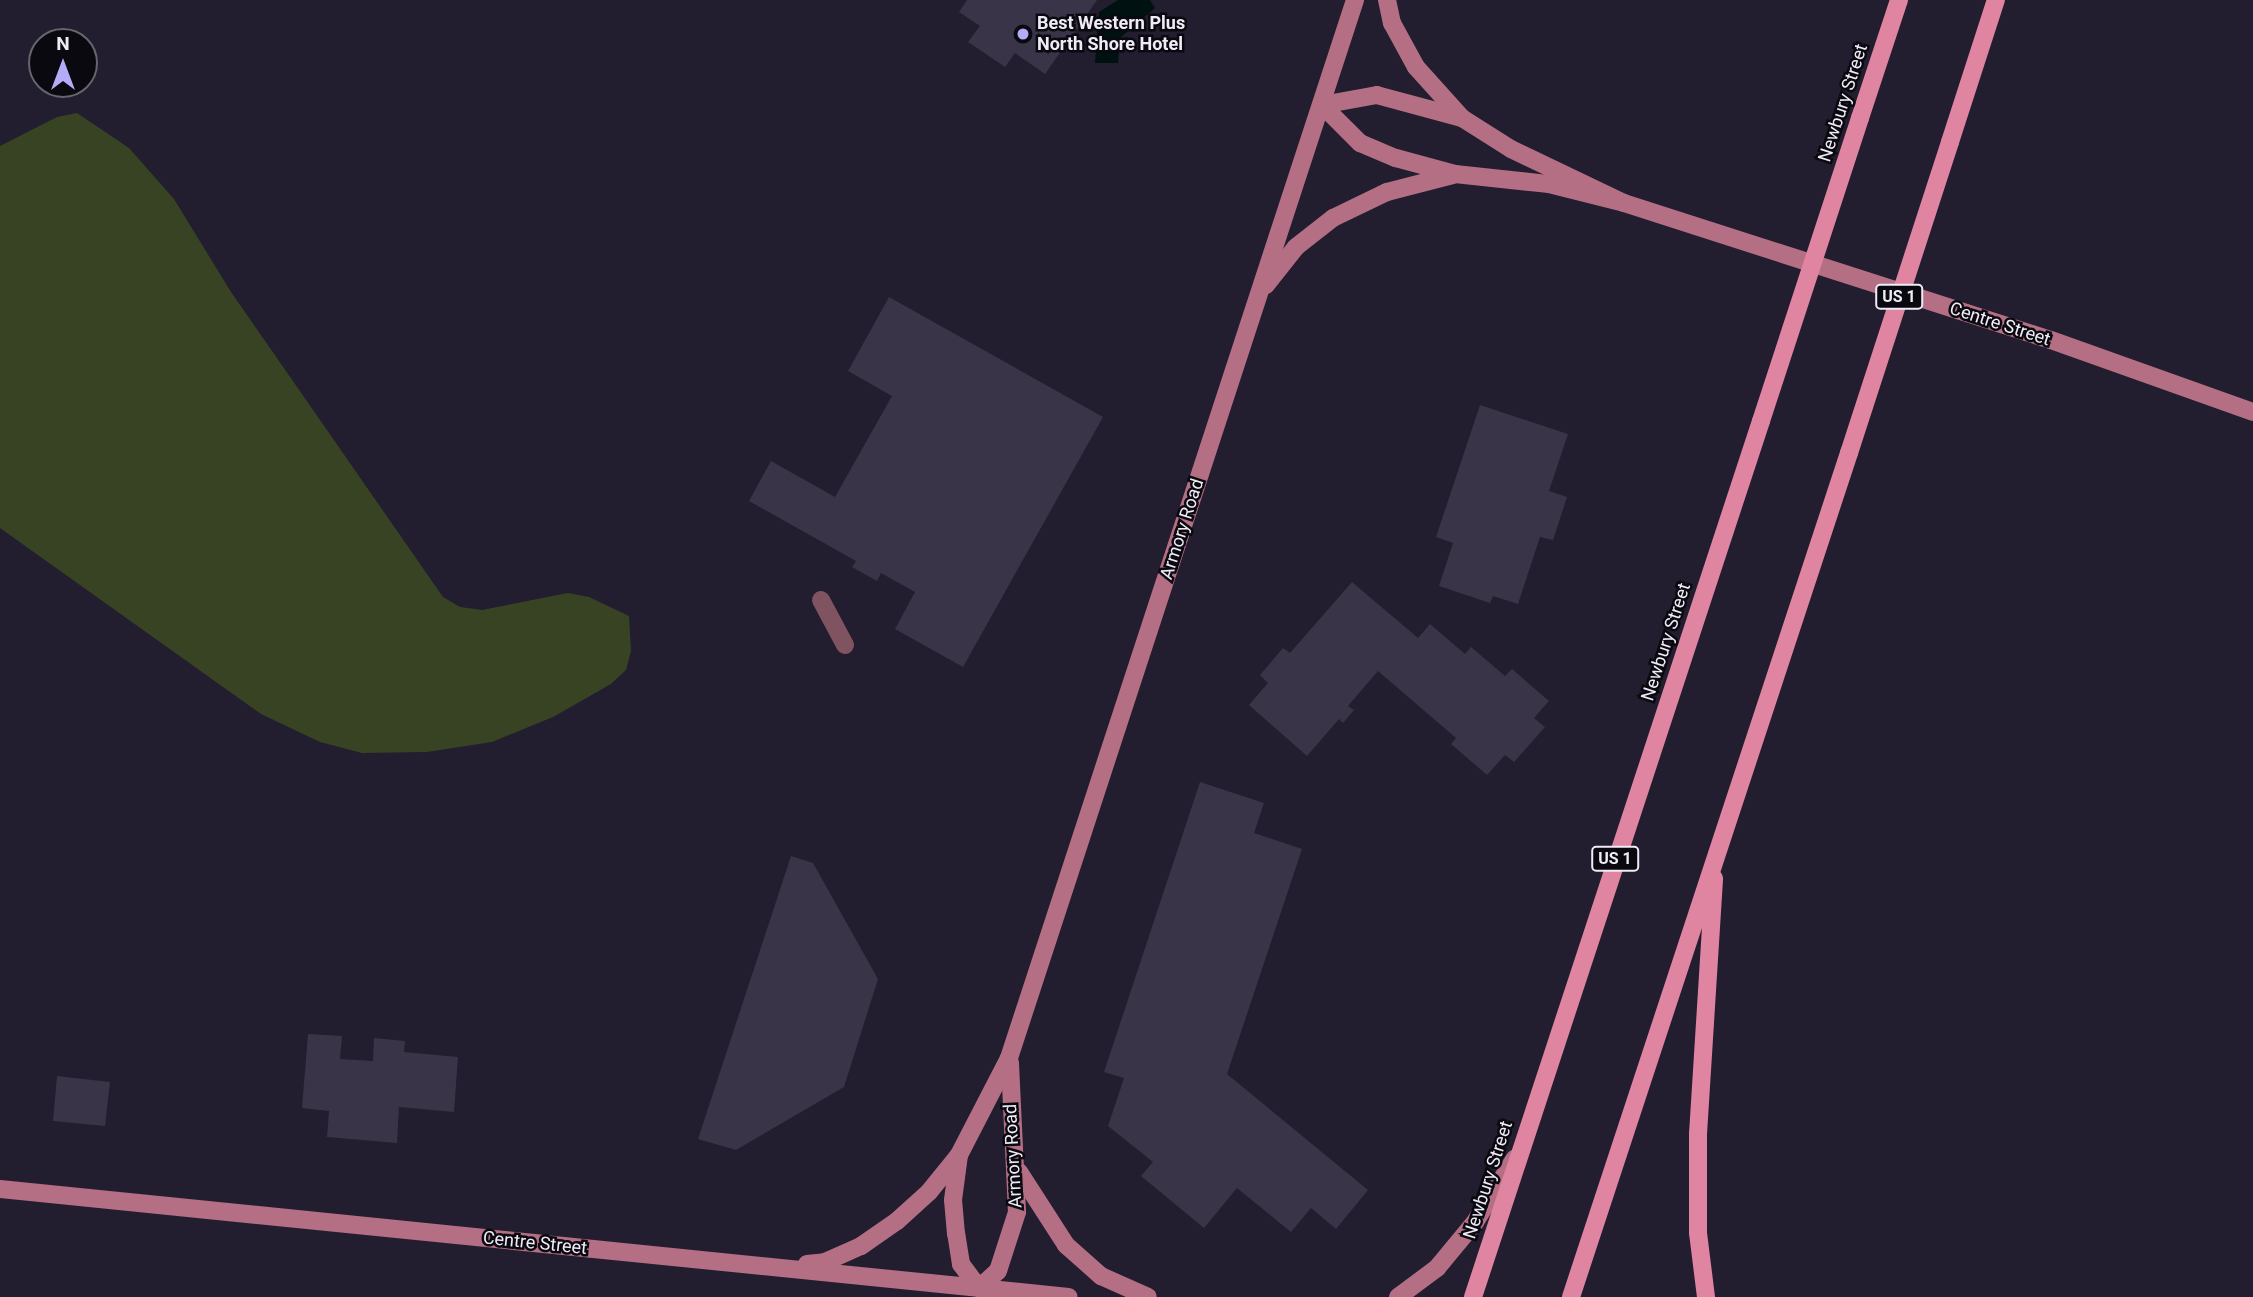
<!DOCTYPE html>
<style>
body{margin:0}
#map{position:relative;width:2253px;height:1297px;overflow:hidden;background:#221d2f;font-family:Roboto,sans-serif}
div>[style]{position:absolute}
.green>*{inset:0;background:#384324}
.water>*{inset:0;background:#011}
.building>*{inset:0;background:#393447}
.service>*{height:18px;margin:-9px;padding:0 9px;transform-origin:9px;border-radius:9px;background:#805361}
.secondary>*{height:18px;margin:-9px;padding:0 9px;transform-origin:9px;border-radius:9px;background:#b56f85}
.primary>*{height:18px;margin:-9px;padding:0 9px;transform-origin:9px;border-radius:9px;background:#df84a1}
.primary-bridge>*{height:18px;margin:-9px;padding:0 9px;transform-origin:9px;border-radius:9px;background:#df84a1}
.dots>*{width:19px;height:19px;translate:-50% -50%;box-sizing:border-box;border:4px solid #0b0910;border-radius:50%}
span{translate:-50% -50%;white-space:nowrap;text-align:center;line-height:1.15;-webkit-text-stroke:5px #0b0910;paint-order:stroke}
.shield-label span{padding:2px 5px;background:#0b0910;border:2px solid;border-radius:5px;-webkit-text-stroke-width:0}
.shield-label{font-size:16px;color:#efecf8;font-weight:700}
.poi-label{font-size:18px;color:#efecf8;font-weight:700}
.left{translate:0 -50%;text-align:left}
.street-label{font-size:18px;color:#efecf8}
.north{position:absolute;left:28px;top:28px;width:70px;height:70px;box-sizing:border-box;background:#0b0910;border:2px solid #66646d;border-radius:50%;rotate:0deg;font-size:19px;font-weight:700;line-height:28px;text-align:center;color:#efecf8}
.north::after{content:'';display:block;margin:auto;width:24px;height:32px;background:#b5acf8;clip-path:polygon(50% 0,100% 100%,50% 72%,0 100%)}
</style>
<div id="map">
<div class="green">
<div style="clip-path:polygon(77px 113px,129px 148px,174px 199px,231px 292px,443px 597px,460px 607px,482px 610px,568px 593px,589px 597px,629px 616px,631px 651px,626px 670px,611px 684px,553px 717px,492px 742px,427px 752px,362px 753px,320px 742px,261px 714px,0 528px,0 146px,57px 117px)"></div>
</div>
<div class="water">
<div style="clip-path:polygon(1118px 0,1150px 0,1155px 8px,1120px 38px,1118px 63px,1095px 63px,1099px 12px)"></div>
</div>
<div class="building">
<div style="clip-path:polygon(967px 0,1097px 0,1045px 74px,1015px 53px,1005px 67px,968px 42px,980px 26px,959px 12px)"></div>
<div style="clip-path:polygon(889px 297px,1103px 417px,963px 667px,895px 629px,915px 592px,881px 573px,877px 581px,852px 567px,856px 561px,749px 501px,771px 461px,835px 497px,892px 396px,848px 371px)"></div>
<div style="clip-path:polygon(1480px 405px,1568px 434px,1549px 491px,1567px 497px,1553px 540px,1540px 537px,1518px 604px,1493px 596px,1490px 603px,1439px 586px,1453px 543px,1436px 537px)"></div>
<div style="clip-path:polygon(1352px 582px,1418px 638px,1430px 624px,1465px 654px,1471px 647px,1505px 676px,1512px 669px,1549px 701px,1534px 718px,1545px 727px,1514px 762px,1505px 755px,1487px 775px,1451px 744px,1456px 738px,1378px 671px,1348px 706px,1354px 710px,1343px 723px,1339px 719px,1307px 756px,1249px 705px,1268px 683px,1260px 675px,1283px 648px,1290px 653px)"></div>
<div style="clip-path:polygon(1200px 782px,1264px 803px,1254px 833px,1302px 849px,1227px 1074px,1368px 1190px,1336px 1229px,1311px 1208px,1291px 1232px,1237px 1188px,1204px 1228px,1141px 1176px,1153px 1162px,1108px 1126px,1124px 1078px,1104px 1072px)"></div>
<div style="clip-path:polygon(791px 856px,813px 863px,878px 979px,844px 1087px,736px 1150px,698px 1139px)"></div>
<div style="clip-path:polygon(308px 1034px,342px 1036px,340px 1059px,373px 1061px,374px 1038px,405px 1041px,404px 1052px,458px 1057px,454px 1112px,399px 1107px,397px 1143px,327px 1137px,329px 1111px,302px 1108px)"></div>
<div style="clip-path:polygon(57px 1076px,110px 1082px,105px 1126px,53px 1121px)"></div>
</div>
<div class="service">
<div style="left:821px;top:600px;width:51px;rotate:61.9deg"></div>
</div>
<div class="secondary">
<div style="left:1387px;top:0;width:24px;rotate:78deg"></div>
<div style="left:1392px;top:23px;width:50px;rotate:61.4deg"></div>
<div style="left:1416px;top:67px;width:69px;rotate:48deg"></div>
<div style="left:1624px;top:203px;width:125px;rotate:-154.5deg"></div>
<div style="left:1511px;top:149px;width:58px;rotate:-147.7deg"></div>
<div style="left:1462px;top:118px;width:88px;rotate:-164.9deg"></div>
<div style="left:1377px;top:95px;width:56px;rotate:169.7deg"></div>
<div style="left:1322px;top:105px;width:54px;rotate:45deg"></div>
<div style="left:1360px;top:143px;width:39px;rotate:23deg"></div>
<div style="left:1396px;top:158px;width:61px;rotate:15.2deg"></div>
<div style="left:1455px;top:174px;width:95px;rotate:6.1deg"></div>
<div style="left:1549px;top:184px;width:77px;rotate:14.2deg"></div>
<div style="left:1624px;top:203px;width:448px;rotate:17.8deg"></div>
<div style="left:2051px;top:340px;width:214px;rotate:19.6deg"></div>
<div style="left:1266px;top:285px;width:48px;rotate:-51.7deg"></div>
<div style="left:1296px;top:247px;width:47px;rotate:-38.1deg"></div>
<div style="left:1333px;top:218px;width:60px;rotate:-25.7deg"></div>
<div style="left:1387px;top:192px;width:68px;rotate:-14.4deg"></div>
<div style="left:1019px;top:1172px;width:87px;rotate:57.2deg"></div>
<div style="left:1066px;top:1245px;width:47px;rotate:41.5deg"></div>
<div style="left:1101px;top:1276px;width:51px;rotate:24.1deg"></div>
<div style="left:0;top:1189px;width:1074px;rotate:5.77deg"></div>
<div style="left:807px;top:1264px;width:18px;rotate:-6deg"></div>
<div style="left:825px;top:1262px;width:39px;rotate:-24deg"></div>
<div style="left:861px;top:1246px;width:44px;rotate:-34.8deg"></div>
<div style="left:897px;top:1221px;width:43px;rotate:-42.2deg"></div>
<div style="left:929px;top:1192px;width:48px;rotate:-51deg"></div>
<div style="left:979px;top:1288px;width:30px;rotate:-127deg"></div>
<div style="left:961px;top:1264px;width:30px;rotate:-99deg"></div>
<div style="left:956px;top:1234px;width:34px;rotate:-95deg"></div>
<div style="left:953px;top:1200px;width:45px;rotate:-82.4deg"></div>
<div style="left:959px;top:1155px;width:109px;rotate:-62.7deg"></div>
<div style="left:1009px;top:1058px;width:1113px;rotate:-71.89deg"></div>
<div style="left:979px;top:1288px;width:25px;rotate:-42deg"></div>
<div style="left:998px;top:1271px;width:62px;rotate:-72.1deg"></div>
<div style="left:1017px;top:1212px;width:150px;rotate:-92.7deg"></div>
<div style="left:1398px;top:1297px;width:49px;rotate:-36.6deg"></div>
<div style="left:1437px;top:1268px;width:60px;rotate:-50.4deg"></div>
<div style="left:1475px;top:1222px;width:75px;rotate:-58deg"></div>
</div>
<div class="primary">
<div style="left:1860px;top:118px;width:124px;rotate:-71.7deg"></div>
<div style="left:1950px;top:142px;width:149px;rotate:-72.1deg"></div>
<div style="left:1473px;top:1297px;width:922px;rotate:-71.8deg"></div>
<div style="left:1571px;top:1297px;width:889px;rotate:-71.77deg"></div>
<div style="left:1706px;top:1297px;width:64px;rotate:-97.1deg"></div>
<div style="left:1698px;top:1233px;width:99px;rotate:-90deg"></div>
<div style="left:1698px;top:1134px;width:256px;rotate:-86.4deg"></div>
</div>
<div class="primary-bridge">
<div style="left:1761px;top:421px;width:319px;rotate:-71.9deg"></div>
<div style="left:1849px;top:453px;width:327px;rotate:-72deg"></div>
</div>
<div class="dots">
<div style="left:1023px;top:34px;background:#b5acf8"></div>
</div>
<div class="shield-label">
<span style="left:1899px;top:297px">US 1</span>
<span style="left:1615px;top:859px">US 1</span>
</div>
<div class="poi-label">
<span class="left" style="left:1037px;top:34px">Best Western Plus<br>North Shore Hotel</span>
</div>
<div class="street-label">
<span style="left:1843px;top:103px;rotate:-72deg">Newbury Street</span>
<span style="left:2000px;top:324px;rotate:18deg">Centre Street</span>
<span style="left:1182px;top:529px;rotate:-72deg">Armory Road</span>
<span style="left:1666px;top:642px;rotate:-72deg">Newbury Street</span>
<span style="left:1013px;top:1156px;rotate:-93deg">Armory Road</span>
<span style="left:1488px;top:1180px;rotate:-72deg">Newbury Street</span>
<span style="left:535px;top:1243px;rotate:6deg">Centre Street</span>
</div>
<div class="north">N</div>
</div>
